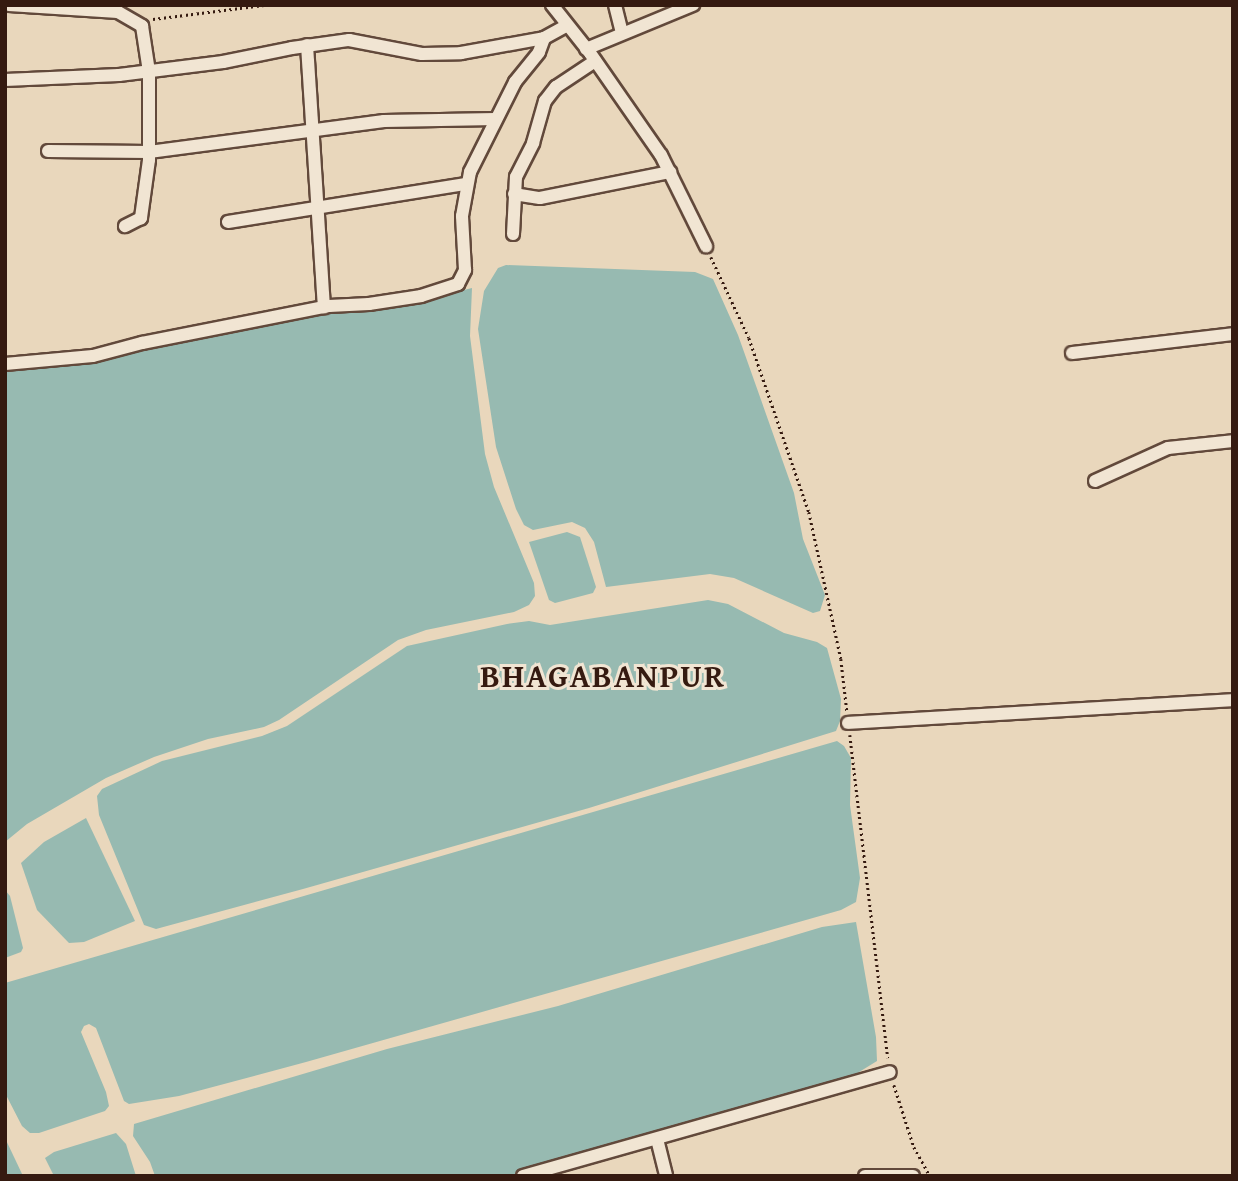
<!DOCTYPE html>
<style>
body{margin:0}
#map{position:relative;width:1238px;height:1181px;overflow:hidden;background:#e9d7bc;font-family:"Gentium Book Plus",serif}
div>[style]{position:absolute}
.water>*{inset:0;background:#97bab1}
.path>*{height:2.5px;margin-top:-1.25px;transform-origin:0;background:repeating-linear-gradient(90deg,#351a10 0 2px,transparent 0 5.5px)}
.roads{filter:drop-shadow(2px 0 #62493b) drop-shadow(-2px 0 #62493b) drop-shadow(0 2px #62493b) drop-shadow(0 -2px #62493b)}
.street>*{height:12px;margin:-6px;padding:0 6px;transform-origin:6px;border-radius:6px;background:#f1e5d3}
span{translate:-50% -50%;white-space:nowrap;text-align:center;line-height:1.15;-webkit-text-stroke:6px #f1e5d3;paint-order:stroke}
.district-label{font-size:32px;color:#351a10;font-weight:700;letter-spacing:2px}
.frame{position:absolute;inset:0;border:7px solid #351a10;pointer-events:none}
</style>
<div id="map">
<div class="water">
<div style="clip-path:polygon(506px 265px,695px 272px,713px 279px,738px 335px,794px 493px,803px 539px,825px 595px,820px 611px,813px 613px,734px 578px,710px 574px,606px 587px,594px 542px,585px 528px,572px 522px,533px 530px,524px 525px,516px 509px,496px 447px,478px 329px,484px 291px,498px 268px)"></div>
<div style="clip-path:polygon(472px 288px,470px 336px,485px 454px,494px 487px,534px 583px,535px 596px,529px 605px,514px 612px,426px 630px,398px 640px,279px 720px,264px 727px,208px 739px,154px 757px,106px 778px,27px 824px,5px 842px,5px 369px,228px 333px,325px 310px,435px 297px)"></div>
<div style="clip-path:polygon(567px 532px,580px 537px,596px 587px,593px 593px,555px 603px,549px 600px,529px 542px)"></div>
<div style="clip-path:polygon(708px 600px,728px 604px,784px 633px,817px 642px,827px 648px,841px 699px,840px 721px,836px 731px,589px 808px,303px 889px,156px 929px,144px 925px,99px 815px,97px 796px,102px 789px,162px 761px,262px 736px,287px 726px,407px 646px,507px 624px,529px 621px,550px 625px)"></div>
<div style="clip-path:polygon(837px 741px,844px 746px,851px 758px,850px 805px,860px 878px,856px 902px,841px 910px,306px 1062px,179px 1096px,129px 1104px,124px 1101px,96px 1028px,89px 1024px,84px 1026px,81px 1032px,106px 1092px,109px 1106px,105px 1111px,39px 1133px,30px 1133px,22px 1126px,5px 1093px,5px 983px)"></div>
<div style="clip-path:polygon(86px 818px,135px 921px,84px 942px,69px 943px,37px 910px,21px 863px,44px 842px)"></div>
<div style="clip-path:polygon(5px 890px,10px 896px,23px 948px,21px 952px,5px 958px)"></div>
<div style="clip-path:polygon(856px 922px,876px 1037px,877px 1061px,851px 1077px,514px 1176px,155px 1176px,150px 1162px,133px 1136px,134px 1124px,387px 1049px,558px 1006px,822px 927px)"></div>
<div style="clip-path:polygon(116px 1133px,126px 1144px,136px 1176px,54px 1176px,45px 1158px,54px 1152px)"></div>
<div style="clip-path:polygon(5px 1138px,23px 1176px,5px 1176px)"></div>
</div>
<div class="path">
<div style="left:153px;top:19px;width:112px;rotate:-7.2deg"></div>
<div style="left:711px;top:257px;width:89px;rotate:64.9deg"></div>
<div style="left:749px;top:338px;width:184px;rotate:71deg"></div>
<div style="left:809px;top:512px;width:150px;rotate:77.7deg"></div>
<div style="left:841px;top:659px;width:52px;rotate:83.4deg"></div>
<div style="left:850px;top:735px;width:325px;rotate:83.3deg"></div>
<div style="left:894px;top:1085px;width:65px;rotate:72.1deg"></div>
<div style="left:914px;top:1147px;width:33px;rotate:61deg"></div>
</div>
<div class="roads">
<div class="street">
<div style="left:9px;top:5px;width:109px;rotate:3.7deg"></div>
<div style="left:118px;top:12px;width:28px;rotate:30deg"></div>
<div style="left:142px;top:26px;width:47px;rotate:81.3deg"></div>
<div style="left:149px;top:72px;width:88px;rotate:90deg"></div>
<div style="left:149px;top:160px;width:59px;rotate:97.9deg"></div>
<div style="left:141px;top:218px;width:18px;rotate:153deg"></div>
<div style="left:552px;top:5px;width:61px;rotate:51.6deg"></div>
<div style="left:590px;top:53px;width:124px;rotate:55.2deg"></div>
<div style="left:661px;top:155px;width:102px;rotate:63.7deg"></div>
<div style="left:615px;top:5px;width:29px;rotate:76deg"></div>
<div style="left:307px;top:45px;width:263px;rotate:86.3deg"></div>
<div style="left:586px;top:49px;width:116px;rotate:-22.4deg"></div>
<div style="left:5px;top:80px;width:114px;rotate:-2.5deg"></div>
<div style="left:119px;top:75px;width:105px;rotate:-7.1deg"></div>
<div style="left:223px;top:62px;width:70px;rotate:-11.5deg"></div>
<div style="left:292px;top:48px;width:58px;rotate:-8deg"></div>
<div style="left:349px;top:40px;width:74px;rotate:10.9deg"></div>
<div style="left:422px;top:54px;width:39px;rotate:-1deg"></div>
<div style="left:461px;top:53px;width:84px;rotate:-10.2deg"></div>
<div style="left:544px;top:38px;width:25px;rotate:-29deg"></div>
<div style="left:48px;top:151px;width:101px;rotate:0.6deg"></div>
<div style="left:149px;top:152px;width:237px;rotate:-7.5deg"></div>
<div style="left:384px;top:121px;width:112px;rotate:-1deg"></div>
<div style="left:514px;top:194px;width:26px;rotate:9deg"></div>
<div style="left:540px;top:198px;width:133px;rotate:-11.3deg"></div>
<div style="left:228px;top:222px;width:241px;rotate:-9.1deg"></div>
<div style="left:513px;top:234px;width:57px;rotate:-87deg"></div>
<div style="left:516px;top:177px;width:38px;rotate:-63deg"></div>
<div style="left:533px;top:143px;width:44px;rotate:-74.1deg"></div>
<div style="left:545px;top:101px;width:18px;rotate:-52deg"></div>
<div style="left:556px;top:87px;width:47px;rotate:-33.7deg"></div>
<div style="left:1072px;top:353px;width:162px;rotate:-6.7deg"></div>
<div style="left:5px;top:364px;width:88px;rotate:-5.2deg"></div>
<div style="left:93px;top:356px;width:51px;rotate:-14.9deg"></div>
<div style="left:142px;top:343px;width:191px;rotate:-11.2deg"></div>
<div style="left:329px;top:306px;width:40px;rotate:-2.9deg"></div>
<div style="left:369px;top:304px;width:53px;rotate:-8.7deg"></div>
<div style="left:421px;top:296px;width:39px;rotate:-18deg"></div>
<div style="left:458px;top:284px;width:16px;rotate:-63deg"></div>
<div style="left:465px;top:270px;width:54px;rotate:-93.2deg"></div>
<div style="left:462px;top:216px;width:45px;rotate:-79.7deg"></div>
<div style="left:470px;top:172px;width:101px;rotate:-63.4deg"></div>
<div style="left:515px;top:82px;width:38px;rotate:-51deg"></div>
<div style="left:539px;top:52px;width:15px;rotate:-70deg"></div>
<div style="left:1095px;top:481px;width:80px;rotate:-24.3deg"></div>
<div style="left:1168px;top:448px;width:65px;rotate:-6.1deg"></div>
<div style="left:848px;top:723px;width:386px;rotate:-3.4deg"></div>
<div style="left:657px;top:1139px;width:38px;rotate:76deg"></div>
<div style="left:523px;top:1176px;width:381px;rotate:-15.8deg"></div>
<div style="left:865px;top:1176px;width:48px"></div>
</div>
</div>
<div class="district-label">
<span style="left:603px;top:676px">BHAGABANPUR</span>
</div>
<div class="frame"></div>
</div>
